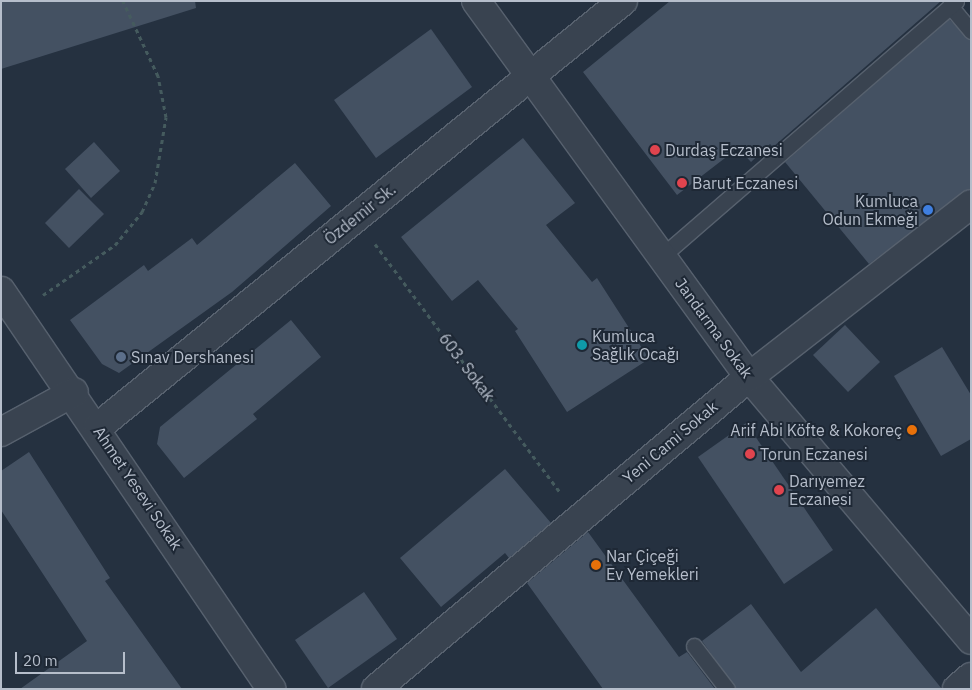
<!DOCTYPE html>
<meta charset="utf-8">
<style>
body{margin:0}
#map{position:relative;width:972px;height:690px;overflow:hidden;background:#253140;font-family:"IBM Plex Sans",sans-serif}
div>[style]{position:absolute}
.building>*{inset:0;background:#445162}
.path>*{height:3px;margin-top:-1.5px;transform-origin:0;background:repeating-linear-gradient(90deg,#455b5e 0 4px,transparent 0 8px)}
.roads{filter:drop-shadow(1px 0 #57616e) drop-shadow(-1px 0 #57616e) drop-shadow(0 1px #57616e) drop-shadow(0 -1px #57616e)}
.service>*{height:15px;margin:-7.5px;padding:0 7.5px;transform-origin:7.5px;border-radius:7.5px;background:#394350}
.minor>*{height:28px;margin:-14px;padding:0 14px;transform-origin:14px;border-radius:14px;background:#394350}
.tertiary>*{height:28px;margin:-14px;padding:0 14px;transform-origin:14px;border-radius:14px;background:#394350}
.dots>*{width:14px;height:14px;translate:-50% -50%;box-sizing:border-box;border:2px solid #1e2835;border-radius:50%}
span{translate:-50% -50%;white-space:nowrap;text-align:center;line-height:1.15;-webkit-text-stroke:4px #1e2835;paint-order:stroke}
.poi-label{font-size:16px;color:#b6becb}
.left{translate:0 -50%;text-align:left}
.right{translate:-100% -50%;text-align:right}
.street-label{font-size:16px;color:#b6becb}
.frame{position:absolute;inset:0;border:2px solid #b6becb;pointer-events:none}
.scale{position:absolute;left:15px;top:652px;width:110px;height:22px;box-sizing:border-box;border:2px solid #b6becb;border-top:0;padding-left:6px;font-size:15px;line-height:18px;white-space:nowrap;color:#b6becb;-webkit-text-stroke:4px #1e2835;paint-order:stroke}
</style>
<div id="map">
<div class="building">
<div style="clip-path:polygon(1px 1px,195px 1px,196px 8px,1px 69px)"></div>
<div style="clip-path:polygon(670px 1px,941px 1px,773px 147px,770px 144px,751px 162px,738px 148px,677px 195px,583px 72px)"></div>
<div style="clip-path:polygon(949px 19px,971px 40px,971px 188px,869px 264px,785px 162px)"></div>
<div style="clip-path:polygon(431px 29px,472px 87px,376px 158px,334px 100px)"></div>
<div style="clip-path:polygon(523px 138px,575px 203px,546px 225px,592px 282px,597px 278px,649px 359px,567px 412px,515px 331px,518px 329px,478px 280px,452px 301px,401px 237px)"></div>
<div style="clip-path:polygon(94px 142px,120px 171px,91px 198px,65px 169px)"></div>
<div style="clip-path:polygon(295px 163px,331px 206px,232px 292px,119px 373px,102px 364px,70px 320px,144px 265px,148px 271px,192px 238px,197px 245px)"></div>
<div style="clip-path:polygon(79px 189px,104px 214px,69px 248px,45px 223px)"></div>
<div style="clip-path:polygon(291px 320px,321px 357px,253px 414px,257px 419px,184px 478px,157px 444px,160px 427px)"></div>
<div style="clip-path:polygon(845px 325px,880px 362px,848px 392px,813px 355px)"></div>
<div style="clip-path:polygon(942px 347px,971px 395px,971px 439px,941px 456px,894px 376px)"></div>
<div style="clip-path:polygon(746px 423px,833px 550px,784px 584px,698px 457px)"></div>
<div style="clip-path:polygon(29px 452px,110px 578px,105px 581px,182px 689px,20px 689px,87px 641px,1px 510px,1px 471px)"></div>
<div style="clip-path:polygon(505px 469px,551px 523px,509px 558px,505px 553px,441px 607px,400px 558px)"></div>
<div style="clip-path:polygon(588px 532px,679px 657px,687px 652px,715px 689px,603px 689px,527px 583px)"></div>
<div style="clip-path:polygon(364px 592px,397px 639px,328px 688px,295px 640px)"></div>
<div style="clip-path:polygon(751px 604px,801px 672px,876px 608px,942px 689px,736px 689px,702px 641px)"></div>
</div>
<div class="path">
<div style="left:375px;top:244px;width:309px;rotate:53.3deg"></div>
<div style="left:43px;top:295px;width:88px;rotate:-34.8deg"></div>
<div style="left:115px;top:245px;width:43px;rotate:-50.7deg"></div>
<div style="left:142px;top:212px;width:32px;rotate:-66deg"></div>
<div style="left:155px;top:183px;width:67px;rotate:-80.5deg"></div>
<div style="left:166px;top:117px;width:42px;rotate:-101deg"></div>
<div style="left:158px;top:76px;width:83px;rotate:-115deg"></div>
</div>
<div class="roads">
<div class="service">
<div style="left:950px;top:6px;width:33px;rotate:50deg"></div>
<div style="left:662px;top:256px;width:389px;rotate:-40.9deg"></div>
<div style="left:694px;top:646px;width:54px;rotate:52.5deg"></div>
</div>
<div class="minor">
<div style="left:476px;top:1px;width:465px;rotate:54deg"></div>
<div style="left:749px;top:377px;width:344px;rotate:49.8deg"></div>
<div style="left:1px;top:291px;width:481px;rotate:55.8deg"></div>
<div style="left:98px;top:427px;width:676px;rotate:-39.06deg"></div>
<div style="left:1px;top:432px;width:83px;rotate:-28.7deg"></div>
<div style="left:376px;top:689px;width:486px;rotate:-39.9deg"></div>
<div style="left:749px;top:377px;width:281px;rotate:-37.9deg"></div>
</div>
<div class="tertiary">
<div style="left:957px;top:689px;width:18px;rotate:-41deg"></div>
</div>
</div>
<div class="dots">
<div style="left:655px;top:150px;background:#e0444e"></div>
<div style="left:682px;top:183px;background:#e0444e"></div>
<div style="left:928px;top:210px;background:#3f7fe0"></div>
<div style="left:582px;top:345px;background:#0f9aa8"></div>
<div style="left:121px;top:357px;background:#5c6f8a"></div>
<div style="left:912px;top:430px;background:#e8710a"></div>
<div style="left:750px;top:454px;background:#e0444e"></div>
<div style="left:779px;top:490px;background:#e0444e"></div>
<div style="left:596px;top:565px;background:#e8710a"></div>
</div>
<div class="poi-label">
<span class="left" style="left:665px;top:150px">Durdaş Eczanesi</span>
<span class="left" style="left:692px;top:183px">Barut Eczanesi</span>
<span class="right" style="left:918px;top:210px">Kumluca<br>Odun Ekmeği</span>
<span class="left" style="left:592px;top:345px">Kumluca<br>Sağlık Ocağı</span>
<span class="left" style="left:131px;top:357px">Sınav Dershanesi</span>
<span class="right" style="left:902px;top:430px">Arif Abi Köfte &amp; Kokoreç</span>
<span class="left" style="left:760px;top:454px">Torun Eczanesi</span>
<span class="left" style="left:789px;top:490px">Darıyemez<br>Eczanesi</span>
<span class="left" style="left:606px;top:565px">Nar Çiçeği<br>Ev Yemekleri</span>
</div>
<div class="street-label">
<span style="left:360px;top:214px;rotate:-39deg">Özdemir Sk.</span>
<span style="left:714px;top:328px;rotate:54deg">Jandarma Sokak</span>
<span style="left:467px;top:367px;rotate:53deg">603. Sokak</span>
<span style="left:670px;top:442px;rotate:-40deg">Yeni Cami Sokak</span>
<span style="left:138px;top:488px;rotate:56deg">Ahmet Yesevi Sokak</span>
</div>
<div class="frame"></div>
<div class="scale">20 m</div>
</div>
